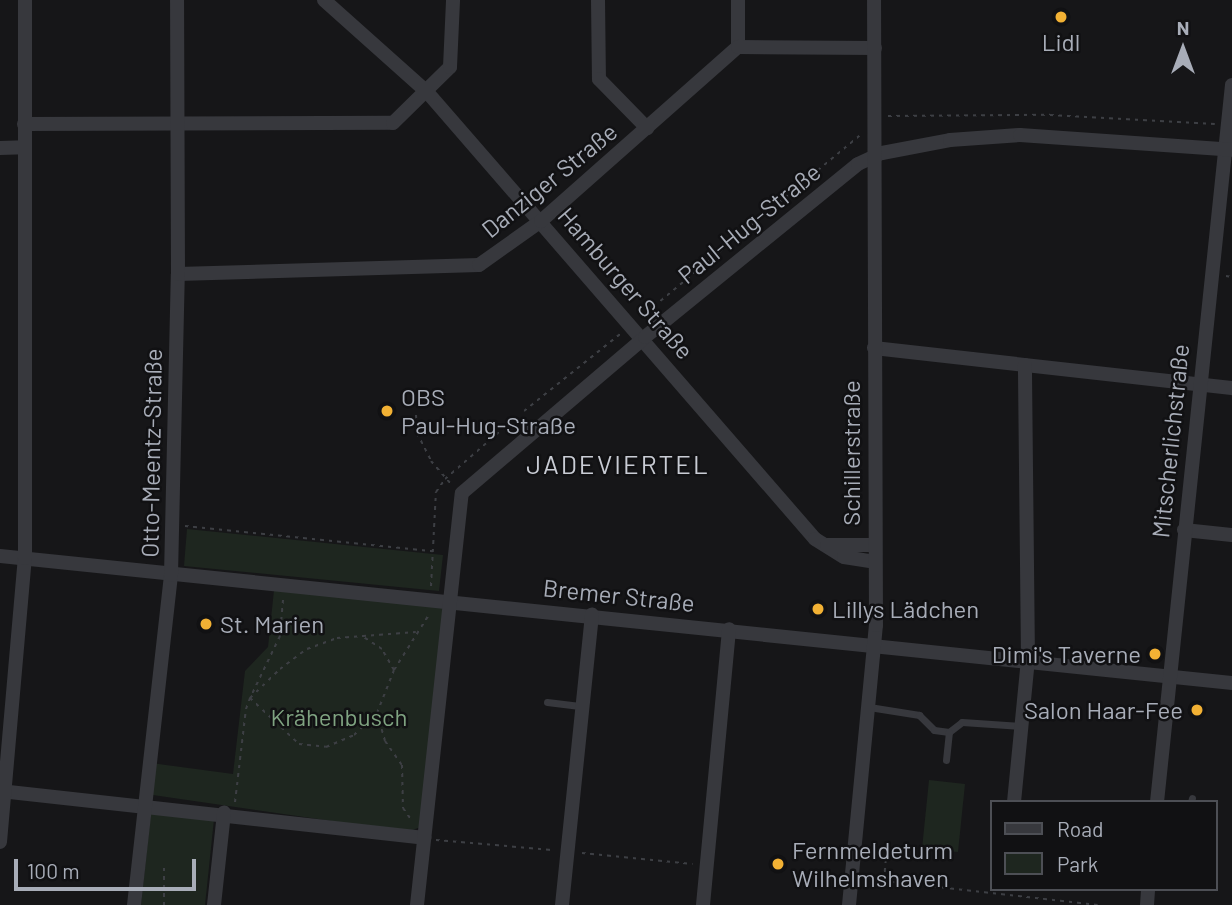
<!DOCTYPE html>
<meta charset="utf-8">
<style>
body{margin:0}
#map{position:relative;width:1232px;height:905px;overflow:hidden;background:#161618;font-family:Barlow,sans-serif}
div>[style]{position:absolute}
.green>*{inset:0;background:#1e261f}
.path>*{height:2px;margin-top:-1px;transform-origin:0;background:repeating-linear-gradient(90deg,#3d3f44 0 3.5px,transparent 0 8.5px)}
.lane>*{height:7px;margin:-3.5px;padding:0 3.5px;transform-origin:3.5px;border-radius:3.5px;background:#37383d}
.street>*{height:14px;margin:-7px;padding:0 7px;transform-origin:7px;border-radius:7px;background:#37383d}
.dots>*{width:19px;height:19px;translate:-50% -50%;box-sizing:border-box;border:4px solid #111113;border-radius:50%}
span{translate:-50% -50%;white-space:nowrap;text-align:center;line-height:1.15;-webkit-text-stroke:5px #111113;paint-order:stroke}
.poi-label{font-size:24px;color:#a8adb8}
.left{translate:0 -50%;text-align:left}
.right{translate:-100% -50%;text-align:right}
.street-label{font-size:24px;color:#a8adb8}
.park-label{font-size:24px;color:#7fa381}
.neighbourhood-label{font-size:26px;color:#c9ccd4;letter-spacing:2px}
.legend{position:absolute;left:990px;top:800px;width:228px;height:91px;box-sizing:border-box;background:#111113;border:2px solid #4d4f55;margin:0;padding:9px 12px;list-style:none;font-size:21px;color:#a8adb8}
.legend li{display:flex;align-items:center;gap:14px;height:35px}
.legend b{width:35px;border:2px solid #4d4f55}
.north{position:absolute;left:1148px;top:14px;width:70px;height:70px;-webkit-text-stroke:5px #111113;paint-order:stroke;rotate:0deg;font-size:19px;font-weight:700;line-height:28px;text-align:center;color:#a8adb8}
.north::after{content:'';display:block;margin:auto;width:24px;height:32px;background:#a8adb8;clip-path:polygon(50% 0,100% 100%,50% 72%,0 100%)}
.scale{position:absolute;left:14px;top:859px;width:182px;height:32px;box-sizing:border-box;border:4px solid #a8adb8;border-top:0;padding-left:9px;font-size:21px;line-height:24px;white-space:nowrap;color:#a8adb8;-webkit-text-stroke:5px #111113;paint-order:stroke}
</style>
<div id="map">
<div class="green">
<div style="clip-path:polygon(187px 529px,443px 555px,439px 591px,184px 566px)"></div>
<div style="clip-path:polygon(274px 590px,450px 608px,425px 825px,408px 832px,146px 794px,151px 763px,233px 774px,245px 671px,268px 647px)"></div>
<div style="clip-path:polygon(929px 780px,965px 784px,958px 852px,922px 849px)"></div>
<div style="clip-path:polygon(151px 812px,214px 819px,205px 905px,141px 905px)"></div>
</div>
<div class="path">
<div style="left:888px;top:116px;width:162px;rotate:-0.4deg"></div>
<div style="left:1050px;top:115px;width:165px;rotate:3.1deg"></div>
<div style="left:1226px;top:276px;width:6px;rotate:9deg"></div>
<div style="left:641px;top:317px;width:285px;rotate:-39.7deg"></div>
<div style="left:524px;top:411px;width:123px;rotate:-38.7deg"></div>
<div style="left:416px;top:415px;width:18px;rotate:87deg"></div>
<div style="left:417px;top:433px;width:31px;rotate:63deg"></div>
<div style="left:431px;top:461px;width:33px;rotate:49deg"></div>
<div style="left:185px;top:526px;width:249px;rotate:5.8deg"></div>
<div style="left:431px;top:586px;width:94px;rotate:-87deg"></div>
<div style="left:436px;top:492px;width:16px;rotate:-55deg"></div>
<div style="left:445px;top:479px;width:91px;rotate:-41deg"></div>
<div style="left:283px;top:600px;width:36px;rotate:95deg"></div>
<div style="left:280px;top:636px;width:69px;rotate:115.8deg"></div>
<div style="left:250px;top:698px;width:67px;rotate:43.2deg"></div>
<div style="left:299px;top:744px;width:27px;rotate:6deg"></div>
<div style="left:326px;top:747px;width:30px;rotate:-23deg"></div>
<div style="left:354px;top:735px;width:32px;rotate:-44deg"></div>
<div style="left:377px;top:713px;width:46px;rotate:-68.4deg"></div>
<div style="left:394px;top:670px;width:24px;rotate:-120deg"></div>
<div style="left:382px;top:649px;width:24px;rotate:-147deg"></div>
<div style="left:394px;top:670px;width:67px;rotate:-57.7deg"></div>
<div style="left:377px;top:713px;width:29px;rotate:74deg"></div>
<div style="left:385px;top:741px;width:29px;rotate:55deg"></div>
<div style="left:402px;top:765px;width:43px;rotate:88.7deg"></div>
<div style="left:403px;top:808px;width:16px;rotate:55deg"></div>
<div style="left:235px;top:802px;width:94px;rotate:-83.3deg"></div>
<div style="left:246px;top:709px;width:12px;rotate:-70deg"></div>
<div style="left:250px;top:698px;width:42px;rotate:-44deg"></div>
<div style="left:280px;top:669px;width:34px;rotate:-37deg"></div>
<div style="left:307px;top:649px;width:32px;rotate:-20deg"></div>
<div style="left:337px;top:638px;width:79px;rotate:-4.3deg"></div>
<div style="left:436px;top:840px;width:116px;rotate:4.9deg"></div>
<div style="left:582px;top:853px;width:111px;rotate:5.7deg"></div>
<div style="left:866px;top:879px;width:233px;rotate:6.4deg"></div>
<div style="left:884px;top:880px;width:25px;rotate:-85deg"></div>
<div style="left:886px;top:855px;width:7px;rotate:8deg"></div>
<div style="left:164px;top:905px;width:37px;rotate:-90deg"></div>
</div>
<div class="lane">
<div style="left:523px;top:422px;width:13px;rotate:51deg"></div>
<div style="left:547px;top:702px;width:35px;rotate:7deg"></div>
<div style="left:869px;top:707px;width:51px;rotate:9.1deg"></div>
<div style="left:919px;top:715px;width:21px;rotate:45deg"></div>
<div style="left:934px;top:730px;width:15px;rotate:8deg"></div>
<div style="left:949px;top:732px;width:16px;rotate:-38deg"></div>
<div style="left:962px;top:722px;width:59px;rotate:3.9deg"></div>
<div style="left:946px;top:760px;width:28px;rotate:-84deg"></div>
<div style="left:1191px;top:802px;width:4px;rotate:-76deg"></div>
</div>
<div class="street">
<div style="left:324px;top:0;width:140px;rotate:41.8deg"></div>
<div style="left:428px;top:93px;width:590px;rotate:49.05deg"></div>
<div style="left:815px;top:539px;width:34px;rotate:32deg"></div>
<div style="left:844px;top:557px;width:31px;rotate:9deg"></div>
<div style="left:598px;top:0;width:79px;rotate:89.3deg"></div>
<div style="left:599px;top:79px;width:69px;rotate:45.6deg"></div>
<div style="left:738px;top:47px;width:47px;rotate:-90deg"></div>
<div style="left:24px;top:124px;width:369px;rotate:-0.2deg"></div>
<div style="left:393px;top:123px;width:80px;rotate:-44.5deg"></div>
<div style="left:450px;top:67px;width:67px;rotate:-87.4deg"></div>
<div style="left:0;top:148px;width:24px;rotate:-2deg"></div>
<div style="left:178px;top:274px;width:301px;rotate:-1.7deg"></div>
<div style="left:479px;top:265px;width:76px;rotate:-35.4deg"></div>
<div style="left:541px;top:221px;width:263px;rotate:-41.5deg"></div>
<div style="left:738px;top:47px;width:137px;rotate:0.4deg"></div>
<div style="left:874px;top:348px;width:360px;rotate:6.4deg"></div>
<div style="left:1184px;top:530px;width:48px;rotate:5.9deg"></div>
<div style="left:827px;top:545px;width:48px"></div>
<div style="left:0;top:556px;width:1239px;rotate:5.89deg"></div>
<div style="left:0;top:791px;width:427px;rotate:6.3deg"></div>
<div style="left:1014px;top:802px;width:143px;rotate:-84.4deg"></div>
<div style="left:1028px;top:660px;width:295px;rotate:-90.6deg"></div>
<div style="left:1157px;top:802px;width:721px;rotate:-84.03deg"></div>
<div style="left:0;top:842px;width:285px;rotate:-85deg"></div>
<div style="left:25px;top:558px;width:558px;rotate:-90deg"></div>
<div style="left:134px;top:905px;width:332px;rotate:-83.6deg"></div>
<div style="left:171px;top:575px;width:301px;rotate:-88.7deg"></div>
<div style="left:178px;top:274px;width:274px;rotate:-90.2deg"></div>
<div style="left:214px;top:905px;width:93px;rotate:-83.8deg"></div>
<div style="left:417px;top:905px;width:414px;rotate:-83.8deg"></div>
<div style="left:462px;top:493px;width:240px;rotate:-40.4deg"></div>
<div style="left:645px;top:337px;width:274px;rotate:-39.1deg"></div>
<div style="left:858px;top:164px;width:26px;rotate:-25deg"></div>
<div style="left:882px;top:153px;width:69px;rotate:-10.8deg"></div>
<div style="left:950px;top:140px;width:70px;rotate:-4.1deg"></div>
<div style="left:1020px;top:135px;width:213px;rotate:4deg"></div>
<div style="left:562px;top:905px;width:292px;rotate:-84.1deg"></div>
<div style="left:703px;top:905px;width:277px;rotate:-84.6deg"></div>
<div style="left:849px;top:905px;width:281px;rotate:-84.5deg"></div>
<div style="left:876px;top:625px;width:625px;rotate:-90.18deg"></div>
<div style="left:1147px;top:905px;width:16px;rotate:-86deg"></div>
</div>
<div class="dots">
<div style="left:1061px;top:17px;background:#f2b134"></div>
<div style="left:387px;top:411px;background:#f2b134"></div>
<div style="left:818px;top:609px;background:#f2b134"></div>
<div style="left:206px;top:624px;background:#f2b134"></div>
<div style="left:1155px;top:654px;background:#f2b134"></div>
<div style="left:1197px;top:710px;background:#f2b134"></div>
<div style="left:778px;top:864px;background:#f2b134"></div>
</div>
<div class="poi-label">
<span style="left:1061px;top:42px">Lidl</span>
<span class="left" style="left:401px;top:411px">OBS<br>Paul-Hug-Straße</span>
<span class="left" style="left:832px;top:609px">Lillys Lädchen</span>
<span class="left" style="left:220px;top:624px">St. Marien</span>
<span class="right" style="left:1141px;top:654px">Dimi's Taverne</span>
<span class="right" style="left:1183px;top:710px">Salon Haar-Fee</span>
<span class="left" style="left:792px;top:864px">Fernmeldeturm<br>Wilhelmshaven</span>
</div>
<div class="street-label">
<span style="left:549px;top:180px;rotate:-39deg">Danziger Straße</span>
<span style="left:749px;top:223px;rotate:-39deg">Paul-Hug-Straße</span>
<span style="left:626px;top:283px;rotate:49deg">Hamburger Straße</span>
<span style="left:1170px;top:441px;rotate:-84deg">Mitscherlichstraße</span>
<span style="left:151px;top:453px;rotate:-89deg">Otto-Meentz-Straße</span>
<span style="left:851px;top:453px;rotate:-90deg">Schillerstraße</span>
<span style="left:619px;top:595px;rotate:6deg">Bremer Straße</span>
</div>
<div class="park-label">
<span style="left:339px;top:717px">Krähenbusch</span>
</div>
<div class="neighbourhood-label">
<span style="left:618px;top:464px">JADEVIERTEL</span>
</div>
<ul class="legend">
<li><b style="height:9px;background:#37383d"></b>Road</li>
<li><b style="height:19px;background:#1e261f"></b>Park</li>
</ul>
<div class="north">N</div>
<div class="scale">100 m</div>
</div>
